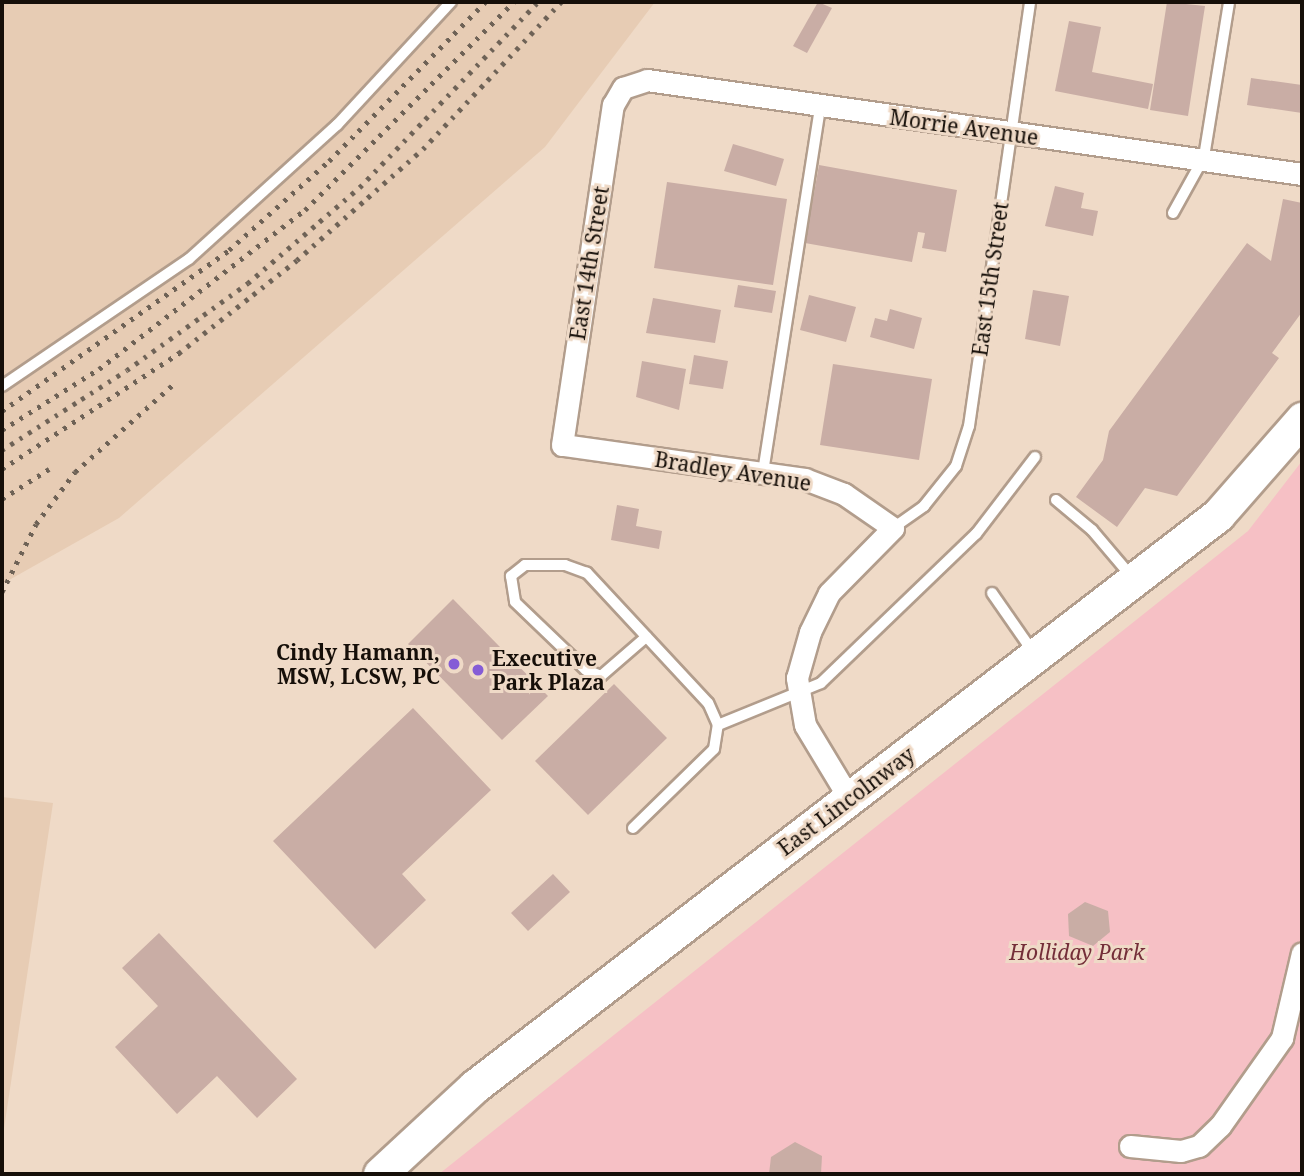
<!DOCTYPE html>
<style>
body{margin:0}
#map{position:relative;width:1304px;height:1176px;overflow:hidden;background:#efdac7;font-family:"Noto Serif",serif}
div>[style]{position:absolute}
.built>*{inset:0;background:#e7ccb4}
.green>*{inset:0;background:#f6c0c5}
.building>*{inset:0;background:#c9ada5}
.roads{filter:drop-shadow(2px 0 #b29d8c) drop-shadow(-2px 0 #b29d8c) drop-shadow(0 2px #b29d8c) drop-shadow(0 -2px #b29d8c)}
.service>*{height:10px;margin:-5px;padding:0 5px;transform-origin:5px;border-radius:5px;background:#fff}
.minor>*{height:21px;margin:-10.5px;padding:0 10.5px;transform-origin:10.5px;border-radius:10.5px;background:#fff}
.primary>*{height:33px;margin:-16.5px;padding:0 16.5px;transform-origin:16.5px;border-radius:16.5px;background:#fff}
.rail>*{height:5px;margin-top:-2.5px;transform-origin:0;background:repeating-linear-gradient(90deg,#6e6256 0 3.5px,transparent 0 10.5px)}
.dots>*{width:19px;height:19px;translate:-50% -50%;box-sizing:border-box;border:4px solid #efdac7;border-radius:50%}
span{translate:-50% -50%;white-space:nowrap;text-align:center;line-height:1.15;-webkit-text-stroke:6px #efdac7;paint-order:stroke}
.street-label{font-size:21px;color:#160f09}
.poi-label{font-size:21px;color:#160f09;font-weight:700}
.right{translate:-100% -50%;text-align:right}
.left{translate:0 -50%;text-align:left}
.park-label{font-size:21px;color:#742e39;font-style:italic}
.frame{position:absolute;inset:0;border:4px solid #160f09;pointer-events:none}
</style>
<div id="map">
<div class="built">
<div style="clip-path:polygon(2px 2px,655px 2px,545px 147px,119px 518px,2px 584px)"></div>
<div style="clip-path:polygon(2px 797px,53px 803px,2px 1142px)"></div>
</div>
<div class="green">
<div style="clip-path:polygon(1302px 461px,1302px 1174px,439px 1174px,1248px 531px)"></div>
</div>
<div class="building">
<div style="clip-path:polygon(818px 2px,832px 8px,807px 53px,793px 46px)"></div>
<div style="clip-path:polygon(1167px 2px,1205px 6px,1188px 116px,1150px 110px)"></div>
<div style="clip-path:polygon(1069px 21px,1101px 27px,1092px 72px,1153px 84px,1148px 109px,1055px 91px)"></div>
<div style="clip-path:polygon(1251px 78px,1302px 85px,1302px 113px,1247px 105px)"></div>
<div style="clip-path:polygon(733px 144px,784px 159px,776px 186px,724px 171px)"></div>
<div style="clip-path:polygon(819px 165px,957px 190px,946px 252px,922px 248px,925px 233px,918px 232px,912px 262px,805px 243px)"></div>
<div style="clip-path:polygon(667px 182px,787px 199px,773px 285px,654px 268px)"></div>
<div style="clip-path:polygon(1055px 186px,1084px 193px,1081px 208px,1098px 211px,1093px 236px,1045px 226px)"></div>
<div style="clip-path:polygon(1283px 199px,1302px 203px,1302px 312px,1272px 353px,1279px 358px,1177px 496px,1145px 488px,1117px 527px,1076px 497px,1103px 460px,1109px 431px,1247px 243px,1271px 261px)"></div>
<div style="clip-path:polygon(738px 285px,776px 291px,772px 313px,734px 307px)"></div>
<div style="clip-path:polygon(1033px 290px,1069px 296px,1060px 346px,1025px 339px)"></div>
<div style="clip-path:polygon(809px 295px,856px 307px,846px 342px,800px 330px)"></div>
<div style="clip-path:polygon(653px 298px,721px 310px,715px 343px,646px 333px)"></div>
<div style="clip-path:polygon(890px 309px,922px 318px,914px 349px,870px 337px,875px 318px,887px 321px)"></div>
<div style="clip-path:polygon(694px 355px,728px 361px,723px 389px,689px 384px)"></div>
<div style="clip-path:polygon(642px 361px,686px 369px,679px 410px,636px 397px)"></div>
<div style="clip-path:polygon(833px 364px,932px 379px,919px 460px,820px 445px)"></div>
<div style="clip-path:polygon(617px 505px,639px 509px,636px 526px,662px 531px,659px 549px,611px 540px)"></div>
<div style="clip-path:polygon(453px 599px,548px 696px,502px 740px,408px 644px)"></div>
<div style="clip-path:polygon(614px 684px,667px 738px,588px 815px,535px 761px)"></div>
<div style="clip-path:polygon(413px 708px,491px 790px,402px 874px,426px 900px,375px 949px,273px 841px)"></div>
<div style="clip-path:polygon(553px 874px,570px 892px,528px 931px,511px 913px)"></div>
<div style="clip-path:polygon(1085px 902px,1108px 911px,1110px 932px,1093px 946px,1069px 936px,1068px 914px)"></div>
<div style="clip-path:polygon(159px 933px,297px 1079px,257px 1118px,217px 1076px,177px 1114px,115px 1047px,158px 1006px,122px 968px)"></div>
<div style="clip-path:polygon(795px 1142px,822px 1156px,821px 1174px,769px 1174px,771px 1157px)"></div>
</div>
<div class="roads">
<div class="service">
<div style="left:1173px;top:213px;width:64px;rotate:-61deg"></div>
<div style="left:1204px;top:157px;width:157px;rotate:-80.8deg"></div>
<div style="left:2px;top:386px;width:226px;rotate:-34.2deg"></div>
<div style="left:189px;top:259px;width:200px;rotate:-42.2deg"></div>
<div style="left:337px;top:125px;width:168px;rotate:-47.2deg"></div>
<div style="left:763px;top:472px;width:370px;rotate:-81.1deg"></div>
<div style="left:1056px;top:500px;width:47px;rotate:39.8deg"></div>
<div style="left:1092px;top:530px;width:60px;rotate:49.7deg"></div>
<div style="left:893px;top:528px;width:38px;rotate:-35deg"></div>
<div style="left:924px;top:506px;width:51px;rotate:-51.3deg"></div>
<div style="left:956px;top:466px;width:42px;rotate:-72deg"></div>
<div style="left:969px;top:426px;width:428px;rotate:-81.8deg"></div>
<div style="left:992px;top:593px;width:72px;rotate:55.2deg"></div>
<div style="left:718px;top:725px;width:111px;rotate:-22.2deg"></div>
<div style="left:821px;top:683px;width:215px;rotate:-43.9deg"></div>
<div style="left:976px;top:534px;width:97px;rotate:-52.5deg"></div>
<div style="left:633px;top:828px;width:113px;rotate:-44.3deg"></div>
<div style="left:714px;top:749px;width:24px;rotate:-81deg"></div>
<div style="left:718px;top:725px;width:24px;rotate:-114deg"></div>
<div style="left:708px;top:703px;width:178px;rotate:-132.9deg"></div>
<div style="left:587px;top:573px;width:23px;rotate:-160deg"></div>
<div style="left:565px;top:565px;width:40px;rotate:180deg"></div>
<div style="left:525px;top:565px;width:18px;rotate:142deg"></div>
<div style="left:511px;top:576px;width:26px;rotate:81deg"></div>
<div style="left:515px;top:602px;width:98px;rotate:43.8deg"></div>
<div style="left:586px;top:670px;width:16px;rotate:22deg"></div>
<div style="left:601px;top:676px;width:60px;rotate:-40.9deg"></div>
</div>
<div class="minor">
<div style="left:849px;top:798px;width:85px;rotate:-121.1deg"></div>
<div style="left:805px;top:725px;width:48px;rotate:-99.7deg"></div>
<div style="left:797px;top:678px;width:48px;rotate:-74.2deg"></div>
<div style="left:810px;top:632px;width:43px;rotate:-64deg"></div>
<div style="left:829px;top:593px;width:91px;rotate:-45.4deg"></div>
<div style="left:893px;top:528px;width:60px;rotate:-145.2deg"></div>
<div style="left:844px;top:494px;width:42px;rotate:-159deg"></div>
<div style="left:805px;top:479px;width:245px;rotate:-172deg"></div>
<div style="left:562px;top:445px;width:344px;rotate:-81.5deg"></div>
<div style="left:613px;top:105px;width:20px;rotate:-60deg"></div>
<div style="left:623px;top:88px;width:25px;rotate:-18deg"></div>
<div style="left:647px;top:80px;width:662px;rotate:8.17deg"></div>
<div style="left:1130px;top:1146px;width:51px;rotate:5.6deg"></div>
<div style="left:1181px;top:1151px;width:19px;rotate:-16deg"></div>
<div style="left:1199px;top:1146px;width:29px;rotate:-44deg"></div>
<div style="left:1220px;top:1126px;width:108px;rotate:-54.8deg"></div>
<div style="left:1282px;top:1038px;width:87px;rotate:-76.8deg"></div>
</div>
<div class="primary">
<div style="left:380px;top:1174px;width:129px;rotate:-42.8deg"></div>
<div style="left:475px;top:1086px;width:937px;rotate:-37.54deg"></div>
<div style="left:1218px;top:515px;width:128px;rotate:-48.8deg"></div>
</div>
</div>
<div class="rail">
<div style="left:2px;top:411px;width:278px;rotate:-35.3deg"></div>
<div style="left:229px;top:250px;width:134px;rotate:-41.7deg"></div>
<div style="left:329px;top:161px;width:223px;rotate:-45.5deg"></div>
<div style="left:2px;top:430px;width:115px;rotate:-32.2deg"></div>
<div style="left:99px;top:369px;width:260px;rotate:-37.7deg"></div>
<div style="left:305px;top:210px;width:295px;rotate:-44.9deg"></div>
<div style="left:2px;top:450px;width:148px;rotate:-32.6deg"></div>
<div style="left:127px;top:370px;width:149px;rotate:-35.7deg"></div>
<div style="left:248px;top:283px;width:148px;rotate:-40.6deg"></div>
<div style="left:360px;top:187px;width:257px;rotate:-46.1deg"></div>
<div style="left:2px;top:469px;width:212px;rotate:-33.2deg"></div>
<div style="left:179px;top:353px;width:150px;rotate:-38.2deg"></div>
<div style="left:297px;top:260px;width:168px;rotate:-41.4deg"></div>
<div style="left:423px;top:149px;width:202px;rotate:-46.8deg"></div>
<div style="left:2px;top:499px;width:56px;rotate:-32.6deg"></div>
<div style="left:2px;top:592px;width:76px;rotate:-63.4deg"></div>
<div style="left:36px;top:524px;width:65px;rotate:-53.1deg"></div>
<div style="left:75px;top:472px;width:135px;rotate:-41.7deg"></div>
</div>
<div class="dots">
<div style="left:454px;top:664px;background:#855cd6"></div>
<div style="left:478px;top:670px;background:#855cd6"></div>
</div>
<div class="street-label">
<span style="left:964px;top:127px;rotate:8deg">Morrie Avenue</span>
<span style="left:589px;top:263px;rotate:-81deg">East 14th Street</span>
<span style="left:990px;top:279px;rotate:-82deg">East 15th Street</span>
<span style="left:733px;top:471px;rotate:9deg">Bradley Avenue</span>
<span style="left:846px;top:801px;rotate:-37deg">East Lincolnway</span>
</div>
<div class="poi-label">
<span class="right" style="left:440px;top:664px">Cindy Hamann,<br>MSW, LCSW, PC</span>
<span class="left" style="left:492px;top:670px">Executive<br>Park Plaza</span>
</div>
<div class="park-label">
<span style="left:1077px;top:952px">Holliday Park</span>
</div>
<div class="frame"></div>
</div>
